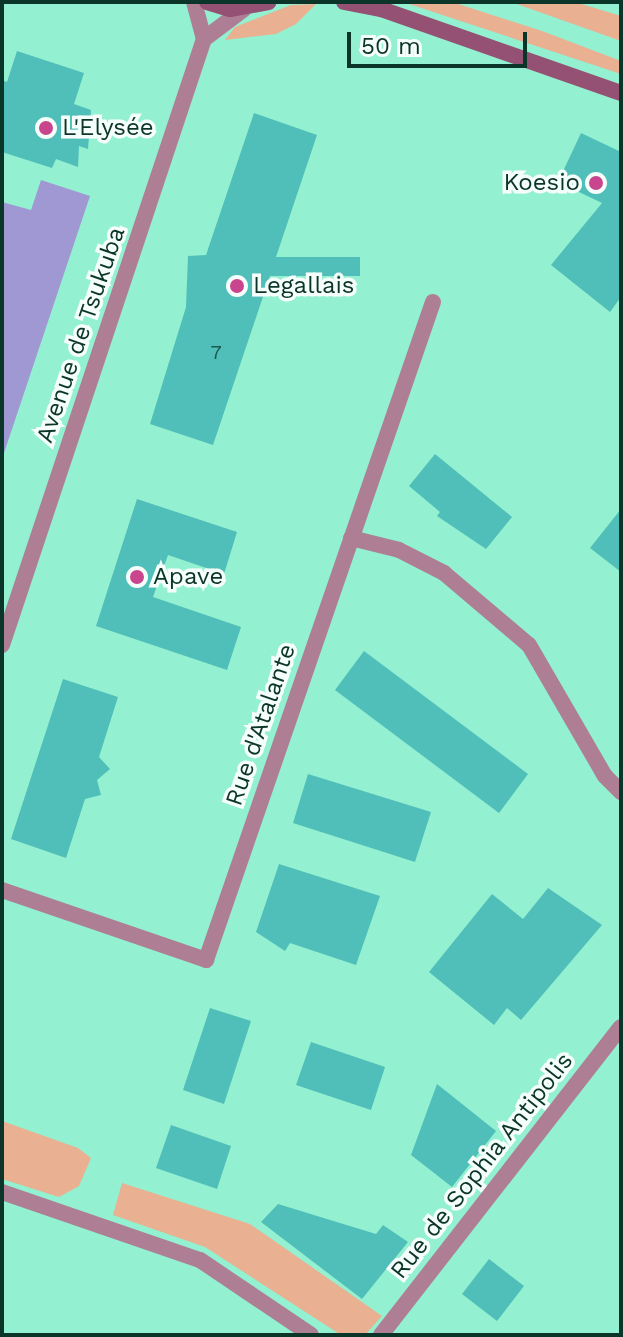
<!DOCTYPE html>
<meta charset="utf-8">
<style>
body{margin:0}
#map{position:relative;width:623px;height:1337px;overflow:hidden;background:#93f0d0;font-family:"Work Sans",sans-serif}
div>[style]{position:absolute}
.green>*{inset:0;background:#e9b091}
.water>*{inset:0;background:#a098d3}
.building>*{inset:0;background:#51bfb9}
.minor>*{height:16px;margin:-8px;padding:0 8px;transform-origin:8px;border-radius:8px;background:#ae7e94}
.tertiary>*{height:16px;margin:-8px;padding:0 8px;transform-origin:8px;border-radius:8px;background:#ae7e94}
.secondary>*{height:16px;margin:-8px;padding:0 8px;transform-origin:8px;border-radius:8px;background:#945173}
.dots>*{width:22px;height:22px;translate:-50% -50%;box-sizing:border-box;border:4px solid #f5fefa;border-radius:50%}
span{translate:-50% -50%;white-space:nowrap;text-align:center;line-height:1.15;-webkit-text-stroke:7px #f5fefa;paint-order:stroke}
.number-label{font-size:20px;color:#1d584d}
.number-label span{-webkit-text-stroke-width:0}
.poi-label{font-size:24px;color:#0c3529}
.left{translate:0 -50%;text-align:left}
.right{translate:-100% -50%;text-align:right}
.street-label{font-size:24px;color:#0c3529}
.frame{position:absolute;inset:0;border:4px solid #0c3529;pointer-events:none}
.scale{position:absolute;left:347px;top:32px;width:180px;height:36px;box-sizing:border-box;border:4px solid #0c3529;border-top:0;padding-left:10px;font-size:24px;line-height:28px;white-space:nowrap;color:#0c3529;-webkit-text-stroke:6px #f5fefa;paint-order:stroke}
</style>
<div id="map">
<div class="green">
<div style="clip-path:polygon(403px 2px,452px 2px,542px 31px,621px 61px,621px 74px)"></div>
<div style="clip-path:polygon(511px 2px,575px 2px,621px 16px,621px 41px)"></div>
<div style="clip-path:polygon(316px 4px,296px 24px,276px 34px,225px 40px,235px 27px,291px 5px)"></div>
<div style="clip-path:polygon(2px 1121px,78px 1148px,91px 1158px,79px 1186px,59px 1197px,2px 1179px)"></div>
<div style="clip-path:polygon(122px 1183px,250px 1224px,382px 1316px,365px 1335px,341px 1335px,205px 1247px,113px 1215px)"></div>
</div>
<div class="water">
<div style="clip-path:polygon(41px 180px,90px 196px,2px 459px,2px 202px,31px 210px)"></div>
</div>
<div class="building">
<div style="clip-path:polygon(17px 51px,84px 73px,74px 104px,91px 110px,88px 149px,79px 146px,78px 167px,56px 159px,52px 168px,2px 152px,2px 80px,7px 82px)"></div>
<div style="clip-path:polygon(254px 113px,317px 135px,276px 257px,360px 257px,360px 276px,270px 276px,213px 445px,150px 424px,186px 307px,188px 256px,206px 255px)"></div>
<div style="clip-path:polygon(581px 133px,621px 152px,621px 297px,610px 312px,551px 265px,602px 203px,558px 182px)"></div>
<div style="clip-path:polygon(435px 454px,512px 517px,486px 549px,437px 516px,440px 512px,409px 486px)"></div>
<div style="clip-path:polygon(137px 499px,237px 532px,224px 574px,168px 555px,153px 597px,241px 627px,227px 670px,96px 626px)"></div>
<div style="clip-path:polygon(621px 509px,621px 572px,590px 548px)"></div>
<div style="clip-path:polygon(364px 651px,528px 774px,499px 813px,335px 690px)"></div>
<div style="clip-path:polygon(63px 679px,118px 697px,99px 757px,110px 769px,97px 780px,101px 795px,85px 799px,66px 858px,11px 839px)"></div>
<div style="clip-path:polygon(308px 774px,431px 812px,415px 862px,293px 823px)"></div>
<div style="clip-path:polygon(279px 864px,380px 896px,356px 965px,290px 943px,285px 951px,256px 932px)"></div>
<div style="clip-path:polygon(548px 888px,602px 925px,521px 1020px,507px 1008px,494px 1025px,429px 972px,492px 894px,523px 919px)"></div>
<div style="clip-path:polygon(210px 1008px,251px 1021px,224px 1104px,183px 1090px)"></div>
<div style="clip-path:polygon(311px 1042px,385px 1067px,371px 1110px,296px 1085px)"></div>
<div style="clip-path:polygon(437px 1084px,496px 1131px,452px 1187px,411px 1155px)"></div>
<div style="clip-path:polygon(171px 1125px,231px 1146px,217px 1189px,156px 1168px)"></div>
<div style="clip-path:polygon(278px 1204px,376px 1234px,383px 1225px,408px 1242px,362px 1299px,261px 1222px)"></div>
<div style="clip-path:polygon(489px 1259px,524px 1286px,497px 1321px,462px 1294px)"></div>
</div>
<div class="minor">
<div style="left:351px;top:538px;width:49px;rotate:14deg"></div>
<div style="left:399px;top:550px;width:51px;rotate:27.1deg"></div>
<div style="left:444px;top:573px;width:111px;rotate:40.3deg"></div>
<div style="left:529px;top:645px;width:151px;rotate:59.9deg"></div>
<div style="left:605px;top:776px;width:23px;rotate:45deg"></div>
<div style="left:2px;top:890px;width:216px;rotate:18.9deg"></div>
<div style="left:206px;top:960px;width:696px;rotate:-70.97deg"></div>
<div style="left:2px;top:1192px;width:209px;rotate:19deg"></div>
<div style="left:200px;top:1260px;width:134px;rotate:34deg"></div>
<div style="left:381px;top:1335px;width:390px;rotate:-52.1deg"></div>
</div>
<div class="tertiary">
<div style="left:194px;top:2px;width:38px;rotate:75deg"></div>
<div style="left:204px;top:39px;width:50px;rotate:-36.9deg"></div>
<div style="left:2px;top:645px;width:639px;rotate:-71.57deg"></div>
</div>
<div class="secondary">
<div style="left:207px;top:2px;width:24px;rotate:17deg"></div>
<div style="left:230px;top:9px;width:39px;rotate:-10deg"></div>
<div style="left:344px;top:2px;width:38px;rotate:11deg"></div>
<div style="left:381px;top:9px;width:254px;rotate:19.3deg"></div>
</div>
<div class="dots">
<div style="left:46px;top:128px;background:#c9468e"></div>
<div style="left:596px;top:183px;background:#c9468e"></div>
<div style="left:237px;top:286px;background:#c9468e"></div>
<div style="left:137px;top:577px;background:#c9468e"></div>
</div>
<div class="number-label">
<span style="left:216px;top:352px">7</span>
</div>
<div class="poi-label">
<span class="left" style="left:62px;top:128px">L'Elysée</span>
<span class="right" style="left:580px;top:183px">Koesio</span>
<span class="left" style="left:253px;top:286px">Legallais</span>
<span class="left" style="left:153px;top:577px">Apave</span>
</div>
<div class="street-label">
<span style="left:81px;top:335px;rotate:-71deg">Avenue de Tsukuba</span>
<span style="left:261px;top:725px;rotate:-71deg">Rue d'Atalante</span>
<span style="left:482px;top:1166px;rotate:-52deg">Rue de Sophia Antipolis</span>
</div>
<div class="frame"></div>
<div class="scale">50 m</div>
</div>
